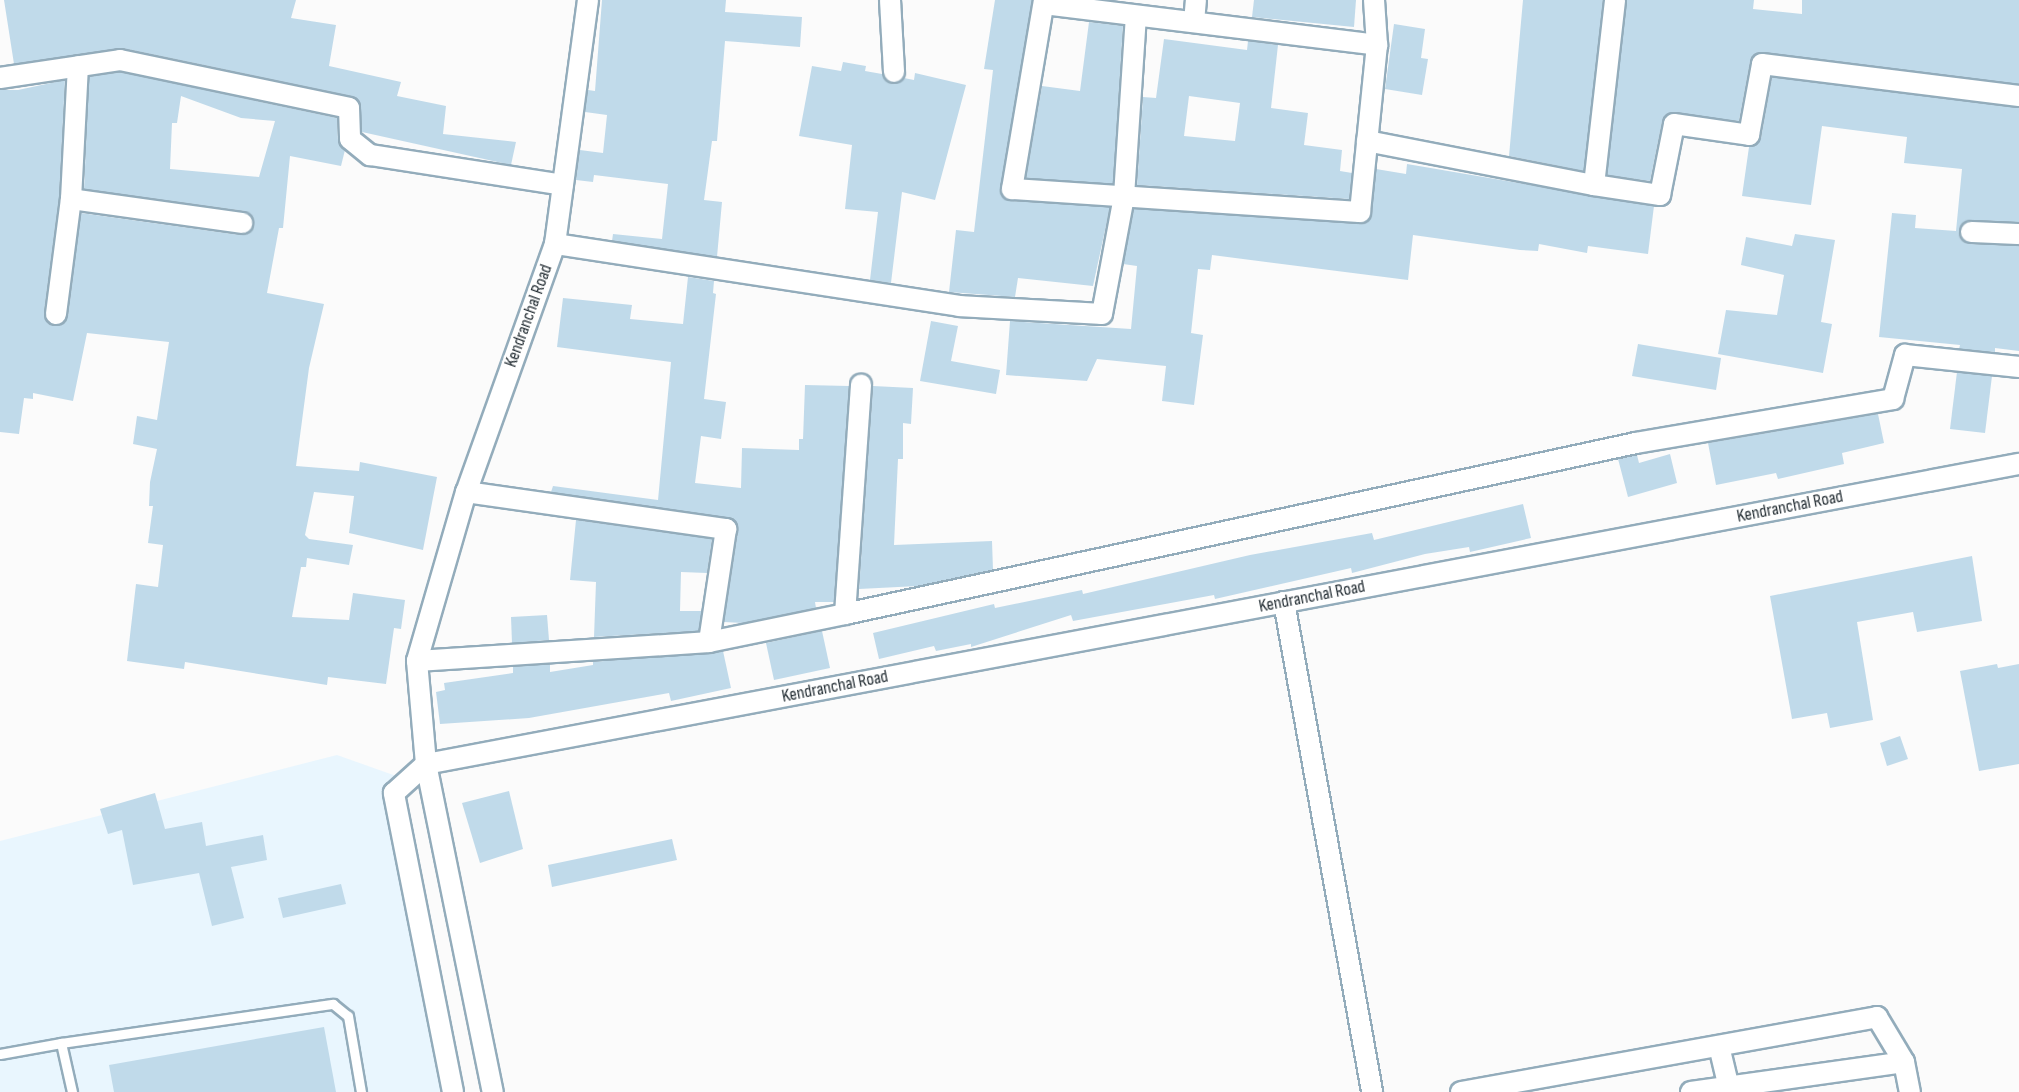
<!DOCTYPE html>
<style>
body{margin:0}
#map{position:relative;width:2019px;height:1092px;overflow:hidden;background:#fbfbfb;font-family:"Sofia Sans Condensed",sans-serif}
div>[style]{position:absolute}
.built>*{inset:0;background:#e9f6fe}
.building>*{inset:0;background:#c0daea}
.roads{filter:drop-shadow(2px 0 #93acbb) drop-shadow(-2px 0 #93acbb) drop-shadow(0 2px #93acbb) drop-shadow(0 -2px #93acbb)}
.service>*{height:9px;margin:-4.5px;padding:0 4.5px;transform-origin:4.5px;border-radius:4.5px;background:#fff}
.minor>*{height:20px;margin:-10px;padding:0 10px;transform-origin:10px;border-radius:10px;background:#fff}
span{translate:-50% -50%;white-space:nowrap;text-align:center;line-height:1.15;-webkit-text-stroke:4.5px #fff;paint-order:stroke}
.street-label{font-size:18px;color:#252f35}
</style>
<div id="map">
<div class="built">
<div style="clip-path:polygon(337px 755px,399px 777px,458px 1092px,0 1092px,0 841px)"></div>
</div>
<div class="building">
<div style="clip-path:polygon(4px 0,296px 0,291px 18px,336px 25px,329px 66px,401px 82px,397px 96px,446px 106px,443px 134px,516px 142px,511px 165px,362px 132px,360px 103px,351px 96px,122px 48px,14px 64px)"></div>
<div style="clip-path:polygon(602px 0,726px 0,725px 12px,802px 17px,800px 47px,725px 41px,717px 141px,712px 141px,704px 200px,722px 202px,717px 257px,612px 241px,613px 234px,662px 239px,668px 184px,594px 175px,593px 182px,576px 180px,580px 150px,603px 153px,607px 115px,585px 112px,588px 90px,595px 91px)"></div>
<div style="clip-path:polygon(995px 0,1032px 0,1001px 193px,1011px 201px,1110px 207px,1093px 286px,1018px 278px,1015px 297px,949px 292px,956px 230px,974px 232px,993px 70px,984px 69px)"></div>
<div style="clip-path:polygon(1254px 0,1356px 0,1354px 27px,1252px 17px)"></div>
<div style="clip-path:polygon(1523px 0,1603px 0,1584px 171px,1509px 156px)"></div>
<div style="clip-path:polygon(1627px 0,1754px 0,1753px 9px,1802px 14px,1802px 0,2019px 0,2019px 84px,1758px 53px,1750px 62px,1739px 121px,1669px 113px,1662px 122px,1650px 181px,1607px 175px)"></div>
<div style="clip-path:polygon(1089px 22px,1123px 26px,1113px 184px,1026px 178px,1042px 86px,1080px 91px)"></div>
<div style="clip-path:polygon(1394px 24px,1425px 29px,1421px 58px,1428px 59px,1422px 95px,1385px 89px)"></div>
<div style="clip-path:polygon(evenodd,1164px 39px,1247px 50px,1248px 41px,1278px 45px,1271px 108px,1308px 113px,1304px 145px,1342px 150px,1340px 171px,1352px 173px,1349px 199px,1137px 185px,1143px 97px,1156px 98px,1164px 39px,1189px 96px,1240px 103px,1235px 141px,1184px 136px,1189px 96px)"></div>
<div style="clip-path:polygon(843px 62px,866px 66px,865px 71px,882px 74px,894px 84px,904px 78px,914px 80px,915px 73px,966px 85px,935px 200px,902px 192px,891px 283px,870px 280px,878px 212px,845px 209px,852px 145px,799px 136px,812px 66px,841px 71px)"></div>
<div style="clip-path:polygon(evenodd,120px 72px,337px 118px,338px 140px,345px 150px,341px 166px,290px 156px,283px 228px,279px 228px,267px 293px,324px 304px,309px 368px,296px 466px,359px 471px,360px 462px,437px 477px,423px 550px,349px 533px,354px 496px,314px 492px,305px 535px,309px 539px,353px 545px,349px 565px,307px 558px,306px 567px,301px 567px,292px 617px,349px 620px,353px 593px,405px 600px,401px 629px,394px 628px,386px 684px,328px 677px,327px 685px,185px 662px,184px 669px,127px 661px,136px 584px,158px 587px,163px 545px,148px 543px,153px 506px,149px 506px,150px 482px,157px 449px,133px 444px,137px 416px,157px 420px,169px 342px,87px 333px,73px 401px,33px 393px,33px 399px,24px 398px,19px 434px,0 432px,0 90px,18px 90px,65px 80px,59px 198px,44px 312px,49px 324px,60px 325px,68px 316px,81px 213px,240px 235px,247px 234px,254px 225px,253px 218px,244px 211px,84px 189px,89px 77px,120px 72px,181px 96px,241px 118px,275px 121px,259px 177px,170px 169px,172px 123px,177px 123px,181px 96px)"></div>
<div style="clip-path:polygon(1772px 77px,2019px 108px,2019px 222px,1971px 220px,1961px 225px,1959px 232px,1970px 244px,2019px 246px,2019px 351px,1995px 348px,1995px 352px,1959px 349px,1960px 345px,1879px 337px,1892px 213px,1916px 215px,1915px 228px,1956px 231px,1962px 169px,1904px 163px,1907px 137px,1822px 126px,1811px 205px,1742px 196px,1749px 147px,1761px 138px)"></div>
<div style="clip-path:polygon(1407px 164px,1654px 206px,1648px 254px,1588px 246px,1587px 253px,1539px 244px,1538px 251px,1520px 250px,1413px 235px,1408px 280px,1212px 255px,1210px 270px,1198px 269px,1191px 333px,1203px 335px,1194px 405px,1162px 401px,1166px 366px,1097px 359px,1087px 381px,1006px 375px,1010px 321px,1131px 329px,1137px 266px,1123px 264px,1134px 209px,1360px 224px,1372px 214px,1376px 169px,1406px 174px)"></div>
<div style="clip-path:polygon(1795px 234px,1835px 240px,1821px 322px,1832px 324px,1823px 373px,1718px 354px,1726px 310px,1777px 315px,1784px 275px,1741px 265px,1746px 237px,1792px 246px)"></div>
<div style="clip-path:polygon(688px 277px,714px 281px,713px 293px,716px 294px,704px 399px,726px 402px,721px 439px,701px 436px,695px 483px,741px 488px,742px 448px,799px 450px,799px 439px,803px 439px,805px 385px,849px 386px,834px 602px,815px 602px,816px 608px,743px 623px,724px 622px,738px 531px,733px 519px,551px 492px,553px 486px,658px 500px,671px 362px,557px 347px,563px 298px,632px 305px,630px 319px,683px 324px)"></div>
<div style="clip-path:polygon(931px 321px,958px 326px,951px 361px,1000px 370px,996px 394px,920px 381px)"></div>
<div style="clip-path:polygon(1638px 344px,1721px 358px,1716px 390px,1632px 376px)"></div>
<div style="clip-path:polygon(1957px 372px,1992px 376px,1985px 433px,1950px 429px)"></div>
<div style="clip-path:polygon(873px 386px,913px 388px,911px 424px,903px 423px,903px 459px,898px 459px,894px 545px,992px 541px,993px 570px,918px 586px,859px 589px)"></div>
<div style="clip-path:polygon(1878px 414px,1884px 443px,1842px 453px,1844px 464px,1778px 479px,1776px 473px,1716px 485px,1708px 443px)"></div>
<div style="clip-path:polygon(1670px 454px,1677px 483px,1628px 497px,1618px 459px,1637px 455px,1639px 463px)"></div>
<div style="clip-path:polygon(1523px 504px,1531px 538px,1470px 552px,1469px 547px,1425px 554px,1352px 573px,1351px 568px,1215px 599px,1214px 595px,1073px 621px,1071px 615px,971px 647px,971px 644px,936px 651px,934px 646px,879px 659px,873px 633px,994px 604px,995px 608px,1082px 590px,1083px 594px,1250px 555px,1372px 533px,1374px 540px)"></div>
<div style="clip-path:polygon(576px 520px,712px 539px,707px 573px,681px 572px,680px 611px,702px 611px,699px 631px,594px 637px,596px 582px,570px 580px)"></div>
<div style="clip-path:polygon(1972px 556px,1982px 621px,1917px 632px,1913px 612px,1857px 622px,1873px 720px,1830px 728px,1827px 713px,1792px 719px,1770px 596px)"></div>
<div style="clip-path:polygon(547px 615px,549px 640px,512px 643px,511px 617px)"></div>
<div style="clip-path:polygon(822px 631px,830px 668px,774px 680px,766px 643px)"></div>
<div style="clip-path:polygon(723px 651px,731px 688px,671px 701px,669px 693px,529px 718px,440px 724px,436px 692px,445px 690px,444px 683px,513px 673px,513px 667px,550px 664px,550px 672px,593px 665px,593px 662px)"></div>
<div style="clip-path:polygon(1997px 664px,1998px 668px,2019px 664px,2019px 764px,1979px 771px,1960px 671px)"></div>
<div style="clip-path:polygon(1900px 736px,1908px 759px,1887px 766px,1880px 743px)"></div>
<div style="clip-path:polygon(509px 791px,523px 849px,480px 863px,462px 803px)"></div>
<div style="clip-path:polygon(155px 793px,165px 829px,202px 822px,206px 846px,263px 835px,267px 860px,231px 867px,244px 918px,212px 926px,199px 873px,133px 885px,122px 830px,108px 834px,100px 809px)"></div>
<div style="clip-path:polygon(672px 839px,677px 860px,552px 887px,548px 865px)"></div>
<div style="clip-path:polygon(341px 884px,346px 904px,283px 918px,278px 898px)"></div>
<div style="clip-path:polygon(324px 1027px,336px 1092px,114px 1092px,109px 1065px)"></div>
</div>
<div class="roads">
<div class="service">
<div style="left:61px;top:1043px;width:275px;rotate:-8.2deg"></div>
<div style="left:333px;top:1004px;width:19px;rotate:39deg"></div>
<div style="left:348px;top:1016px;width:77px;rotate:80.3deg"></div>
<div style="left:0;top:1054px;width:62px;rotate:-10.2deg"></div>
<div style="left:61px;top:1043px;width:50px;rotate:77.3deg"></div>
</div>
<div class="minor">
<div style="left:588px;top:0;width:246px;rotate:97.7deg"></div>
<div style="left:555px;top:244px;width:263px;rotate:109.7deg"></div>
<div style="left:466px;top:492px;width:176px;rotate:106.2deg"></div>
<div style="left:417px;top:661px;width:103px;rotate:85deg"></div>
<div style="left:426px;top:764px;width:1621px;rotate:-10.67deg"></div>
<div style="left:890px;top:0;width:72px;rotate:86.8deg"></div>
<div style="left:1044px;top:0;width:192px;rotate:99.6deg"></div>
<div style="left:1012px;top:189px;width:349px;rotate:3.8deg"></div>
<div style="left:1360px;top:212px;width:168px;rotate:-84.2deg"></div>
<div style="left:1377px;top:45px;width:45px;rotate:-93.8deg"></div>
<div style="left:1044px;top:4px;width:336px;rotate:7deg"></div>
<div style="left:1194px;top:22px;width:22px;rotate:-85deg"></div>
<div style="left:0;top:78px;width:121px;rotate:-8.5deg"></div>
<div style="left:120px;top:60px;width:234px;rotate:11.8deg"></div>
<div style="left:349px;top:108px;width:31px;rotate:88deg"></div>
<div style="left:350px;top:139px;width:26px;rotate:39deg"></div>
<div style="left:370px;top:155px;width:195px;rotate:8.8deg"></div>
<div style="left:1367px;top:141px;width:231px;rotate:11deg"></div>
<div style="left:1594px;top:185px;width:186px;rotate:-83.5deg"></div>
<div style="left:1594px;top:185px;width:67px;rotate:8.6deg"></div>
<div style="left:1660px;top:195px;width:72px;rotate:-78.8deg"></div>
<div style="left:1674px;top:124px;width:76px;rotate:8.3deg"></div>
<div style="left:1749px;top:135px;width:72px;rotate:-79.6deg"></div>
<div style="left:1762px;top:64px;width:259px;rotate:7.1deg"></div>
<div style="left:71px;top:199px;width:173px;rotate:8deg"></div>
<div style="left:1971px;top:232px;width:48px;rotate:2.4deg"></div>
<div style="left:555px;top:244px;width:409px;rotate:8.7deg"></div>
<div style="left:959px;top:306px;width:143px;rotate:3.2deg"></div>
<div style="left:1102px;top:314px;width:120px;rotate:-79.4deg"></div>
<div style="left:1124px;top:196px;width:180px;rotate:-86.2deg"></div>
<div style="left:56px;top:314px;width:116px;rotate:-82.6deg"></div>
<div style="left:71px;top:199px;width:133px;rotate:-87deg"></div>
<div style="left:466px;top:492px;width:263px;rotate:8.1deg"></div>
<div style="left:726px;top:529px;width:114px;rotate:98.6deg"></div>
<div style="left:1284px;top:602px;width:498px;rotate:79.8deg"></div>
<div style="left:845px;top:614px;width:809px;rotate:-12.2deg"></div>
<div style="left:1636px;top:443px;width:261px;rotate:-9.7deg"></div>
<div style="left:1893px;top:399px;width:46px;rotate:-74.7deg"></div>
<div style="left:1905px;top:355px;width:115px;rotate:6deg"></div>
<div style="left:417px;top:661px;width:293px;rotate:-3.7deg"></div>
<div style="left:709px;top:642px;width:139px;rotate:-11.6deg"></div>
<div style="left:845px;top:614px;width:230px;rotate:-86deg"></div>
<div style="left:1719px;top:1046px;width:47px;rotate:76.6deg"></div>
<div style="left:453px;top:1092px;width:305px;rotate:-101.2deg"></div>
<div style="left:394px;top:793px;width:43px;rotate:-42.2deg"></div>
<div style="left:426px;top:764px;width:335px;rotate:78.5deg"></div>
<div style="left:1461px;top:1092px;width:423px;rotate:-10.2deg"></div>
<div style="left:1877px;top:1017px;width:52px;rotate:59deg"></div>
<div style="left:1904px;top:1062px;width:31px;rotate:79deg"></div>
<div style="left:1691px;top:1092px;width:215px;rotate:-8deg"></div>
</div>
</div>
<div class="street-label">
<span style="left:529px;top:316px;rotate:-70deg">Kendranchal Road</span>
<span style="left:1790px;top:507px;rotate:-11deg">Kendranchal Road</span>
<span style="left:1312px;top:597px;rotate:-11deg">Kendranchal Road</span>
<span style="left:835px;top:687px;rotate:-11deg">Kendranchal Road</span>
</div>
</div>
